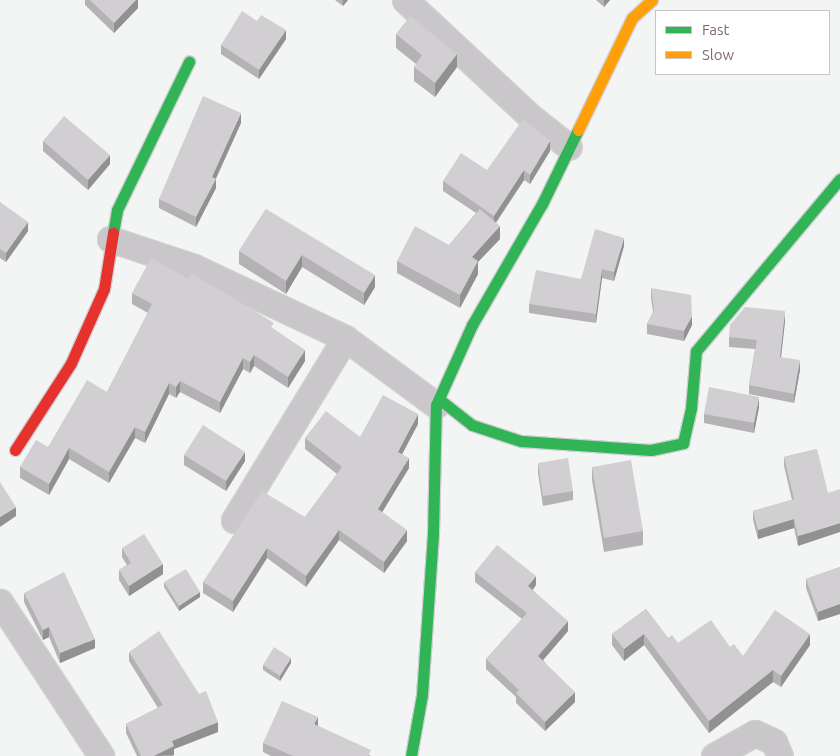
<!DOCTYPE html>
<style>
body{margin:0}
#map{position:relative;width:840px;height:756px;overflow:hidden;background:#f3f4f4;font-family:Ubuntu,sans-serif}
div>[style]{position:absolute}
.roads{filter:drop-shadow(1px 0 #d1d0d1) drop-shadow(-1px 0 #d1d0d1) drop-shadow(0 1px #d1d0d1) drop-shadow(0 -1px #d1d0d1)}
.street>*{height:25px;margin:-12.5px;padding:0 12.5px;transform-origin:12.5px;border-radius:12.5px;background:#c9c7c9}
.fast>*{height:11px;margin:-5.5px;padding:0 5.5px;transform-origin:5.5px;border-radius:5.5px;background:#30b455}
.slow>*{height:11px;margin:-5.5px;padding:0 5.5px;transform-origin:5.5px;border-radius:5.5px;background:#ff9f0a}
.jam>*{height:11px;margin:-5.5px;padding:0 5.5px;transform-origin:5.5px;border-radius:5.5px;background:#e5322d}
.wall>*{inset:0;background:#b4b2b4}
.shaded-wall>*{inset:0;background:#929192}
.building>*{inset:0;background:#d1cfd1}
span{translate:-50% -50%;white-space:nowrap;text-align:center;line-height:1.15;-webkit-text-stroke:5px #fff;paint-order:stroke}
.legend{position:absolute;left:655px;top:10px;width:175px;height:65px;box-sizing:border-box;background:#fff;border:1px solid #ccc3c9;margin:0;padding:6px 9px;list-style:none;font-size:15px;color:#806879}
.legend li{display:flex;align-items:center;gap:10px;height:25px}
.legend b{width:25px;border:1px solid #ccc3c9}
</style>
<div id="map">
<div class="roads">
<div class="street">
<div style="left:405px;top:0;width:172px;rotate:42.9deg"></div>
<div style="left:531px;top:117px;width:48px;rotate:38.3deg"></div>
<div style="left:110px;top:239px;width:89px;rotate:18.4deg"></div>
<div style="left:194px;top:267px;width:167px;rotate:25.2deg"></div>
<div style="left:234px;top:520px;width:213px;rotate:-58.6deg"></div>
<div style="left:345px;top:338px;width:113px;rotate:36.4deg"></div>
<div style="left:0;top:602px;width:184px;rotate:56.7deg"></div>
<div style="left:714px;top:756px;width:47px;rotate:-29.3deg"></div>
<div style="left:755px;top:733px;width:21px;rotate:25deg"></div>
<div style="left:774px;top:742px;width:15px;rotate:67deg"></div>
</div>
<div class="fast">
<div style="left:113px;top:233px;width:23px;rotate:-80deg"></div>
<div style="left:117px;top:210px;width:165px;rotate:-64.1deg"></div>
<div style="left:439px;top:399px;width:42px;rotate:38.2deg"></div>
<div style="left:472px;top:425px;width:52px;rotate:18.1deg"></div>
<div style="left:521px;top:441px;width:130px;rotate:4deg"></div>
<div style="left:651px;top:450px;width:33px;rotate:-12deg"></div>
<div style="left:683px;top:443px;width:36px;rotate:-77deg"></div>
<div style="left:691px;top:408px;width:57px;rotate:-85deg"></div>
<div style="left:696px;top:351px;width:224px;rotate:-50.1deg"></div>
<div style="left:411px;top:756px;width:62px;rotate:-79.8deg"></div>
<div style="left:422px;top:695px;width:162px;rotate:-86.1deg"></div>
<div style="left:433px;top:533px;width:128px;rotate:-88.7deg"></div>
<div style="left:436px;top:405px;width:88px;rotate:-65.8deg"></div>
<div style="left:472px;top:325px;width:140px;rotate:-60deg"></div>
<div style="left:542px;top:204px;width:82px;rotate:-64.1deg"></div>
</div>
<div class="slow">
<div style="left:578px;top:130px;width:124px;rotate:-64.3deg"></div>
<div style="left:632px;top:18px;width:27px;rotate:-42deg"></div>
</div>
<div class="jam">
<div style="left:15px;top:450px;width:103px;rotate:-57.2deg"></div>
<div style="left:71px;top:363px;width:81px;rotate:-66deg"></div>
<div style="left:104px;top:289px;width:57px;rotate:-80.9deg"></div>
</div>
</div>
<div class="wall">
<div style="clip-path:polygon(85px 0,138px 0,138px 8px,114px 33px,85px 5px)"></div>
<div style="clip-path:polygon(335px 0,348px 0,343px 6px)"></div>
<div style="clip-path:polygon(596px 0,610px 0,604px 7px)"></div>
<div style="clip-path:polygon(396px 34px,457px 67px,435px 97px,414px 81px,414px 67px,416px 64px,396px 48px)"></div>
<div style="clip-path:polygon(286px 39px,259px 79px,221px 54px,221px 45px)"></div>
<div style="clip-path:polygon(241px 123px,216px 179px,216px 188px,196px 227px,159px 208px,159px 199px)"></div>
<div style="clip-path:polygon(43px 141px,110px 164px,88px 190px,43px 151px)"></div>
<div style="clip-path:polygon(550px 151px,530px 184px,524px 180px,496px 223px,500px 239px,478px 262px,478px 274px,460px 308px,397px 273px,397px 261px,449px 245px,476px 213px,443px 191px,443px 181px,487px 170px)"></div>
<div style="clip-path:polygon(0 202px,28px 231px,6px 262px,0 258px)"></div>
<div style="clip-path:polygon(266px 209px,375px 287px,364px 305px,302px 267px,286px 294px,239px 264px,239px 251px)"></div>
<div style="clip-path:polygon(624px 246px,614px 281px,602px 278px,596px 323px,529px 313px,529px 304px,581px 279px)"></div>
<div style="clip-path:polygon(651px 288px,692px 325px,684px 341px,647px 334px,647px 324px,653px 312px,651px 298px)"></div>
<div style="clip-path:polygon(132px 293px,274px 329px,305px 361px,288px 388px,254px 366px,250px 373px,243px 369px,220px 413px,180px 392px,176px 398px,169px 394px,145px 443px,135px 438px,109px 483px,69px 459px,49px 495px,20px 478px,20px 467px,48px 447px,107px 392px,148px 313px,132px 304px)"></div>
<div style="clip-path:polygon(785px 321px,781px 357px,800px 370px,794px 403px,749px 394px,749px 385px,755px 349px,729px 347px,729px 337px)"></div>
<div style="clip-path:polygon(759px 407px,754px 433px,704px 423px,704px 414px)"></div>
<div style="clip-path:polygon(418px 424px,402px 454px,409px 468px,382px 512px,407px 541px,384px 573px,339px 540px,306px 587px,267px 558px,233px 612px,203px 593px,203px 582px,305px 517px,337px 474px,305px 449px,305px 438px,360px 437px)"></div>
<div style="clip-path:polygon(817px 449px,798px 546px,794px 528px,758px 539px,753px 520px,753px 511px,792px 500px,784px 466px,784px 457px)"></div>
<div style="clip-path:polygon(184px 455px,245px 461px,226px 491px,184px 465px)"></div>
<div style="clip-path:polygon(538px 463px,573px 491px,573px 500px,543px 506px,538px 473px)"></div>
<div style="clip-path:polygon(592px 467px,643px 531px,643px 545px,604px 552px,592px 480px)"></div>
<div style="clip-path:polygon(122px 548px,163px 574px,129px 596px,119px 580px,119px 570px,127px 565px,122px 557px)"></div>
<div style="clip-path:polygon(840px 567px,840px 614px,818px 621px,806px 588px,806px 579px)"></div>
<div style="clip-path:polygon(475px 572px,536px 585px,533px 590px,568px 631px,543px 660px,575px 702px,545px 731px,516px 703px,516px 697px,486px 669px,486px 659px,522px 619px,475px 582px)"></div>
<div style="clip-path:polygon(164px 582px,200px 597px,179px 611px,164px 587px)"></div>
<div style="clip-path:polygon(24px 593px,95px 648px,60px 663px,49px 637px,43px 640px,24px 602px)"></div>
<div style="clip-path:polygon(646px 609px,668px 638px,678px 643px,730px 647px,743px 656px,810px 645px,781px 687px,773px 682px,709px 733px,644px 645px,624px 661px,612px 645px,612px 634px)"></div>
<div style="clip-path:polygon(129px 652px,218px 732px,174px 749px,174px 755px,173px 756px,137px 756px,126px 733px,126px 724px,158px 708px,129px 661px)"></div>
<div style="clip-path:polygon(291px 663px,280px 681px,263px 670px,263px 665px)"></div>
<div style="clip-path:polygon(318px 726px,371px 756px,271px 756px,263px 752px,263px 743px)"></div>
</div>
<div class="shaded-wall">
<div style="clip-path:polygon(136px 0,138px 0,138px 8px,114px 33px,114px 23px)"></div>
<div style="clip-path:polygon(343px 0,348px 0,343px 6px)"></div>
<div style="clip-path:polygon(604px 0,610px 0,604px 7px)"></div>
<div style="clip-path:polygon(286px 30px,286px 39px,259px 79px,259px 70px)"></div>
<div style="clip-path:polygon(457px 54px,457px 67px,435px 97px,435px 83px)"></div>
<div style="clip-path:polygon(241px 113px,241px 123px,215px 180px,216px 179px,216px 188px,196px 227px,196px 217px,212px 177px)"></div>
<div style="clip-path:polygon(550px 141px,550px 151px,530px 184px,530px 175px)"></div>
<div style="clip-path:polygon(110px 155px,110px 164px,88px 190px,88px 180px)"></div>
<div style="clip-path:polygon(524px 170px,524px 180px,494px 225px,494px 216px)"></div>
<div style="clip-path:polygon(28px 222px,28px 231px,6px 262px,6px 253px)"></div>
<div style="clip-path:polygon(500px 226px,500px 239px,478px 262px,478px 274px,460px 308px,460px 295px,472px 257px)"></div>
<div style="clip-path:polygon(624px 238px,624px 246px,614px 281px,614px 272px)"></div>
<div style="clip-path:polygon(302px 255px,302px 267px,286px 294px,286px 281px)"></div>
<div style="clip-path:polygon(602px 269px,602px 278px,596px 323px,596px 314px)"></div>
<div style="clip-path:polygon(375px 275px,375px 287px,364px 305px,364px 293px)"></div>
<div style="clip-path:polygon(785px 311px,785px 321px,780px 366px,780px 357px)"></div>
<div style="clip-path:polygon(692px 316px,692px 325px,684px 341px,684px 331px)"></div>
<div style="clip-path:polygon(305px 350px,305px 361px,288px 388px,288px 377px)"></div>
<div style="clip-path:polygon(254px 355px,254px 366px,250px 373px,250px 362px)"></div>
<div style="clip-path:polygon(243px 358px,243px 369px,220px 413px,220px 402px)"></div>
<div style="clip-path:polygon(800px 360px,800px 370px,794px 403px,794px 394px)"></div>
<div style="clip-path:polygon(180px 381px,180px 392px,176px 398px,176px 387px)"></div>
<div style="clip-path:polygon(169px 383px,169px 394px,145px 443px,145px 432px)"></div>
<div style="clip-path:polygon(759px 397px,759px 407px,754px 433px,754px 423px)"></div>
<div style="clip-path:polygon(418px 414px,418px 424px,398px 462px,398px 452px)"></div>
<div style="clip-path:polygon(135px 427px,135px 438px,109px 483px,109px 472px)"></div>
<div style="clip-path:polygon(69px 448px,69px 459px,49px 495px,49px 484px)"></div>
<div style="clip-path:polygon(245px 452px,245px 461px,226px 491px,226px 481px)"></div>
<div style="clip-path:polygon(409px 458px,409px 468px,378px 519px,378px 509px)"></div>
<div style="clip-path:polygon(16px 507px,16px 516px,0 527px,0 517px)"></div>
<div style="clip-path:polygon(794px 519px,794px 528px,758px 539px,758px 530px)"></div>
<div style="clip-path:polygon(840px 523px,840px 532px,798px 546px,798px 536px)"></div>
<div style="clip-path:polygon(339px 530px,339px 540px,306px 587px,306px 576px)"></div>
<div style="clip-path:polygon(407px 530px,407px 541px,384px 573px,384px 562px)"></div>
<div style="clip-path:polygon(267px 548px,267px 558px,233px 612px,233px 601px)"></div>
<div style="clip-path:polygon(163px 564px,163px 574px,129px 596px,129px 586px)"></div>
<div style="clip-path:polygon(536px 576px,536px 585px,528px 595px,528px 586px)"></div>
<div style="clip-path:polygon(200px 592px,200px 597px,179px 611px,179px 606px)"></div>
<div style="clip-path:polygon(840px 604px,840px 614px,818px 621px,818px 612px)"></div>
<div style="clip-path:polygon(568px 621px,568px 631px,538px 666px,538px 656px)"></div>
<div style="clip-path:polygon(49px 627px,49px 637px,43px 640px,43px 630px)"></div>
<div style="clip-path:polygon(644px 634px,644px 645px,624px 661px,624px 649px)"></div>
<div style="clip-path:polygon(810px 634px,810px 645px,781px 687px,781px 676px)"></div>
<div style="clip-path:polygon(95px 639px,95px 648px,60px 663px,60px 653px)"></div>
<div style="clip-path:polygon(291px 658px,291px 663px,280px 681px,280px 676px)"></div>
<div style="clip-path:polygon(773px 670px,773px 682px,709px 733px,709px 721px)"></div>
<div style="clip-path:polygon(575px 692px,575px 702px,545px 731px,545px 722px)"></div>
<div style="clip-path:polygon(318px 717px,318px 727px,314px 724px)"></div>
<div style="clip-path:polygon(218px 722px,218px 732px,174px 749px,174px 755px,154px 756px,172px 741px)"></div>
</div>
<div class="building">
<div style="clip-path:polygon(90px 0,136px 0,114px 23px)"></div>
<div style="clip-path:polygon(242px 11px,257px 21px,261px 15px,286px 30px,259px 70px,221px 45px)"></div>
<div style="clip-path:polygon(410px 16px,457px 54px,435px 83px,414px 67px,422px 55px,396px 34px)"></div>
<div style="clip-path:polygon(203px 96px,241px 113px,212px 177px,216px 179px,196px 217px,159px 199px)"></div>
<div style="clip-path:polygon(64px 116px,110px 155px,88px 180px,43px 141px)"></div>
<div style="clip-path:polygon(523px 119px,550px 141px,530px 175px,524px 170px,494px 216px,443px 181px,461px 153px,487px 170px)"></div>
<div style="clip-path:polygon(0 202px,28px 222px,6px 253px,0 249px)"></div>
<div style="clip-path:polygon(266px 209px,375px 275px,364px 293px,302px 255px,286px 281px,239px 251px)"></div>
<div style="clip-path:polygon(480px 209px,500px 226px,472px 257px,478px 261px,460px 295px,397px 261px,415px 226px,449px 245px)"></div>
<div style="clip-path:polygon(595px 229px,624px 238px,614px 272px,602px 269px,596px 314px,529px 304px,536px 270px,581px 279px)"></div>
<div style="clip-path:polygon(151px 258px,188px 279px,192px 274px,235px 299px,274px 323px,271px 327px,305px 350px,288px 377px,254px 355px,250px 362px,243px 358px,220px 402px,180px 381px,176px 387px,169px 383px,145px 432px,135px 427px,109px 472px,69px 448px,49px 484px,20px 467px,36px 440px,48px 447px,87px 380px,107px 392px,152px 304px,132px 293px)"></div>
<div style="clip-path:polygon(651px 288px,691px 295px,692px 316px,684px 331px,647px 324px,654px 310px)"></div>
<div style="clip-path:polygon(745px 307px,785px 311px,780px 357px,800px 360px,794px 394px,749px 385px,757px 340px,729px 337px,730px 325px)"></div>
<div style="clip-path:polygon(709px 387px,759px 397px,754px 423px,704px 414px)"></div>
<div style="clip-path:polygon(383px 395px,418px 414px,398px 452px,409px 458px,378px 509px,407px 530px,384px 562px,339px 530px,306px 576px,267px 548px,233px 601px,203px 582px,262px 491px,305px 517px,342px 467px,305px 438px,326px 411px,360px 437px)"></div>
<div style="clip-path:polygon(203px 425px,245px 452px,226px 481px,184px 455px)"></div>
<div style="clip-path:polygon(817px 449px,828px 493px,840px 489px,840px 523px,798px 536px,794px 519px,758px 530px,753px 511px,794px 499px,784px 457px)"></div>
<div style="clip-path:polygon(568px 458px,573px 491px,543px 496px,538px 463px)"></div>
<div style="clip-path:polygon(631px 460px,643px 531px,604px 538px,592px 467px)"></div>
<div style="clip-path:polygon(0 482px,16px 507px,0 517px)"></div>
<div style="clip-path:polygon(144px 534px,163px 564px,129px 586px,119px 570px,131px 563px,122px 548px)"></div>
<div style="clip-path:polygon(497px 545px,536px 576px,528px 586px,568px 621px,538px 656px,575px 692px,545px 722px,516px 693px,519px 690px,486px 659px,527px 613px,475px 572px)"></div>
<div style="clip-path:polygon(840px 567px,840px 604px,818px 612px,806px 579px)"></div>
<div style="clip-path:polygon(186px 569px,200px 592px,179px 606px,164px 582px)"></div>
<div style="clip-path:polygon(64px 572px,95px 639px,60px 653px,49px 627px,43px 630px,24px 593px)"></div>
<div style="clip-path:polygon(646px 609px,668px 638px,672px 635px,678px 643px,711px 620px,730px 647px,734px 644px,743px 656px,775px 610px,810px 634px,781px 676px,773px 670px,709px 721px,644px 634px,624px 649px,612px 634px)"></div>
<div style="clip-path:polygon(159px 631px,199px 694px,206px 691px,218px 722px,172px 741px,174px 746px,154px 756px,141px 756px,126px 724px,163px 705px,129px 652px)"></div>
<div style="clip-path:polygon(274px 647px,291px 658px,280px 676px,263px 665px)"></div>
<div style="clip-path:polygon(282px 701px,318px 717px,314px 724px,371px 750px,368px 756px,293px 756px,263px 743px)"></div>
</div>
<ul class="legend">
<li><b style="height:6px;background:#30b455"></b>Fast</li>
<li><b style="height:6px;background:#ff9f0a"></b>Slow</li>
</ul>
</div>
